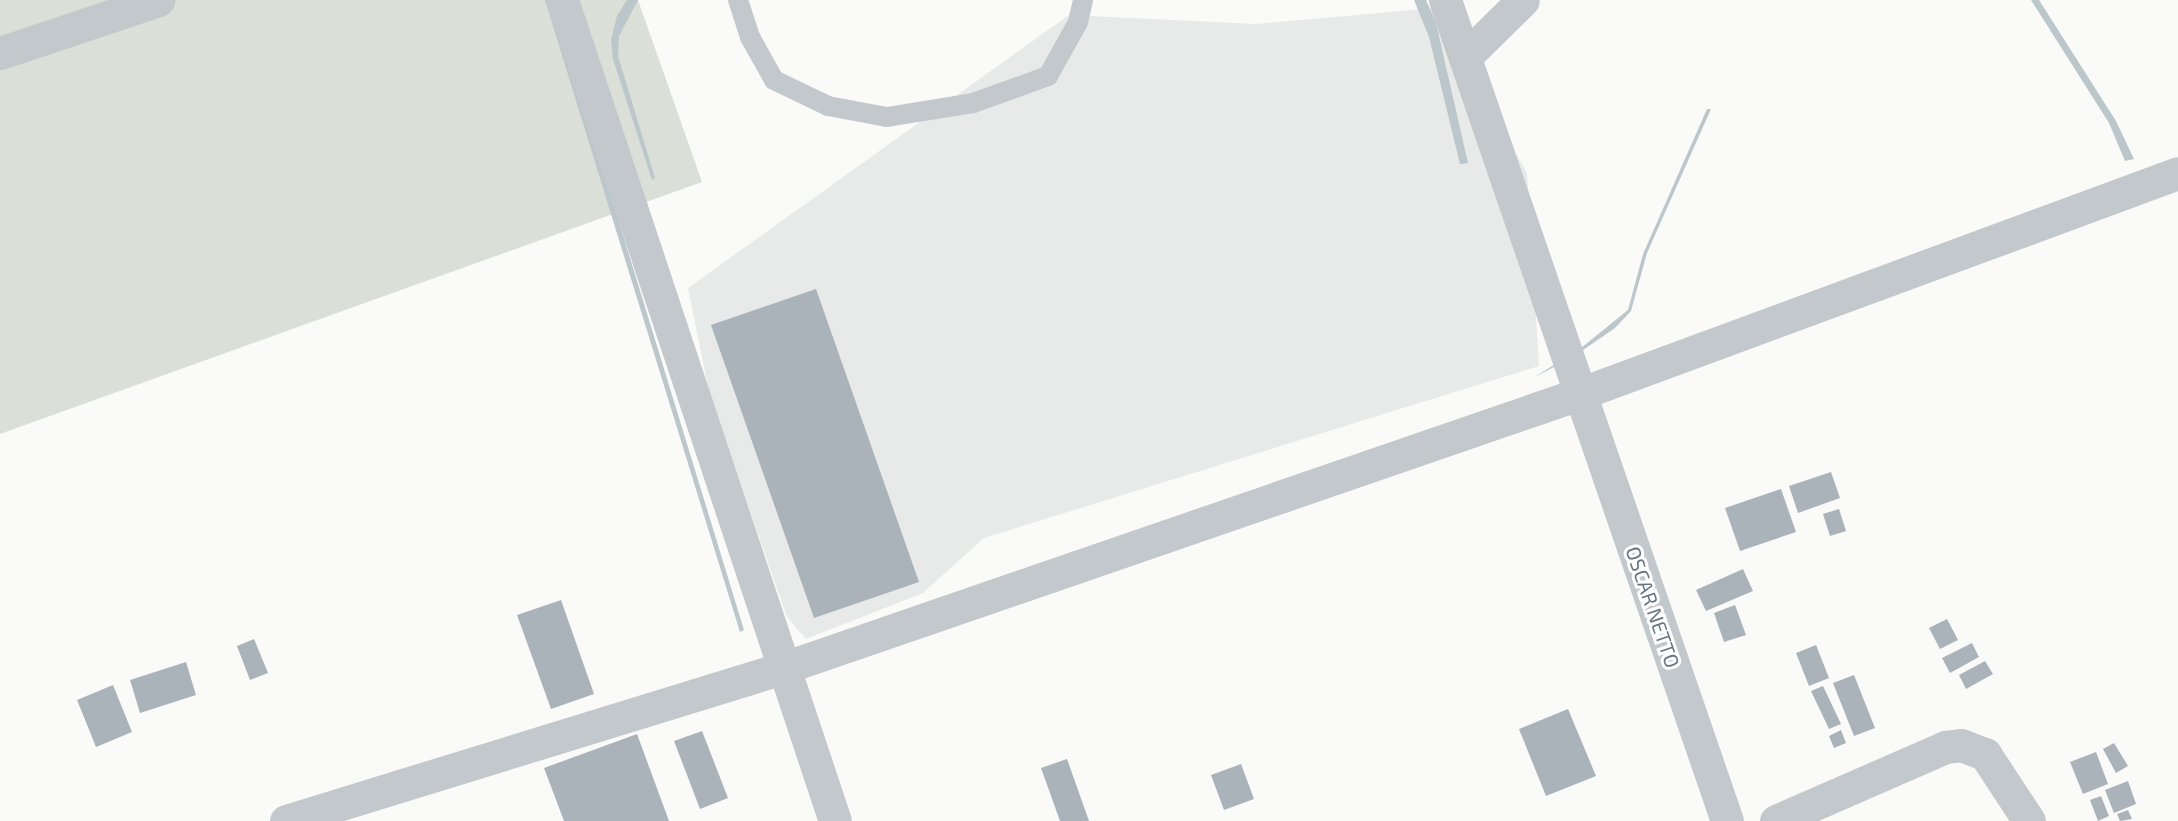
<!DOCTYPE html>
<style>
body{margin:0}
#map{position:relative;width:2178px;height:821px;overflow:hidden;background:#fafaf8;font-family:"Exo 2",sans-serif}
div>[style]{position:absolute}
.built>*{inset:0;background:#e8e9e9}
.green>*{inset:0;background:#dadfd7}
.water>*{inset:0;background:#bbc7cb}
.building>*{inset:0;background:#aab3b9}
.service>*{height:20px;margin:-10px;padding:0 10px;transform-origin:10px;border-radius:10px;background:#c3c8cc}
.minor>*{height:33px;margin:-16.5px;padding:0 16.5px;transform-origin:16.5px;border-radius:16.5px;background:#c3c8cc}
span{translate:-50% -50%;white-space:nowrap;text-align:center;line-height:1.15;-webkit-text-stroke:6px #fff;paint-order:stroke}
.street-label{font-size:20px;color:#657683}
</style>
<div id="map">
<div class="built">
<div style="clip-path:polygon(1435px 8px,1527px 173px,1539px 366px,984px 538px,923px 593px,806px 639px,787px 617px,710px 397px,688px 288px,1069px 15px,1256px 24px)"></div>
</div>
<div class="green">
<div style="clip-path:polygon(0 0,638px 0,702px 182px,0 434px)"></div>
</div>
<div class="water">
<div style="clip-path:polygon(545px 0,551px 0,744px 630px,740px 632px)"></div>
<div style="clip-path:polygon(627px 0,638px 0,619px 36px,618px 56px,655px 178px,652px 180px,613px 59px,611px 40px,617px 16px)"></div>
<div style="clip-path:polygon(1414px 0,1426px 0,1436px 23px,1468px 163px,1460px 164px,1429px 37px)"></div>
<div style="clip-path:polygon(2031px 0,2039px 0,2116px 121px,2134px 159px,2125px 161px,2109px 123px)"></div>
<div style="clip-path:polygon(1707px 109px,1711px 109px,1647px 253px,1631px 311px,1615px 328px,1573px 357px,1533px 378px,1581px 348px,1628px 310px,1643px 254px)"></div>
</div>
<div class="building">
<div style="clip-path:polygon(816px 289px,919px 582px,814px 618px,711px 325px)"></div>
<div style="clip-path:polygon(1831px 472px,1840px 498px,1798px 513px,1789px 486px)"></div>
<div style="clip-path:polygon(1781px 489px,1796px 532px,1740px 551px,1725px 508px)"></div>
<div style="clip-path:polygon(1839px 509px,1846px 531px,1830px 536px,1823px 514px)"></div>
<div style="clip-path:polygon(1743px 569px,1753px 591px,1706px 611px,1696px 590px)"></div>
<div style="clip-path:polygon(561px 600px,594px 694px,551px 709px,517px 615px)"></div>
<div style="clip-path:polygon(1735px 605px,1746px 635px,1724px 642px,1714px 613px)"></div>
<div style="clip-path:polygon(1947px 619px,1958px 640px,1940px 649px,1929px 628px)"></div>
<div style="clip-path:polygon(254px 639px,268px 673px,250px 680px,237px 646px)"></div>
<div style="clip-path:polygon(1972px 643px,1979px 657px,1950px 673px,1942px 658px)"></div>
<div style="clip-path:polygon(1816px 645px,1829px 678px,1809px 686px,1796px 653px)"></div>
<div style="clip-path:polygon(1985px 661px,1993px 674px,1966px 689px,1959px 675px)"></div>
<div style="clip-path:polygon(186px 662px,196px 695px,140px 713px,130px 680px)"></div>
<div style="clip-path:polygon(1854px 675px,1875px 728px,1854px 736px,1833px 683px)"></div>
<div style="clip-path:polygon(113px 685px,132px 732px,96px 747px,77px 700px)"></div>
<div style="clip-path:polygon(1823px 686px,1841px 724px,1829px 729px,1811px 691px)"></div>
<div style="clip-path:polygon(1568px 709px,1596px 776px,1546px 796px,1519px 729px)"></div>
<div style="clip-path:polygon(1841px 730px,1846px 743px,1834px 748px,1829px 736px)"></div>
<div style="clip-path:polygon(702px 731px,728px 798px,700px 809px,674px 741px)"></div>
<div style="clip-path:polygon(637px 734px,669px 821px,564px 821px,544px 768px)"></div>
<div style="clip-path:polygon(2114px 743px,2128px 766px,2116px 773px,2103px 749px)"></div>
<div style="clip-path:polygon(2096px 752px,2108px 784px,2083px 794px,2070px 762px)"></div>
<div style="clip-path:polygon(1067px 759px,1089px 821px,1060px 821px,1041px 768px)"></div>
<div style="clip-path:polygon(1241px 764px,1254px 799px,1224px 810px,1211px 775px)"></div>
<div style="clip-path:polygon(2128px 781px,2136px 804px,2114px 813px,2105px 790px)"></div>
<div style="clip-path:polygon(2101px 796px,2109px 816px,2098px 821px,2090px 800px)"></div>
<div style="clip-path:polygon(2128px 810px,2132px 819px,2120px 821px,2117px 814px)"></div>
</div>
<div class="service">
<div style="left:738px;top:0;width:39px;rotate:72deg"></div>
<div style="left:750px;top:37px;width:49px;rotate:60.8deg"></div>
<div style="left:774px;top:80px;width:60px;rotate:25.7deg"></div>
<div style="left:828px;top:106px;width:60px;rotate:10.6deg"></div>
<div style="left:887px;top:117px;width:87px;rotate:-9.2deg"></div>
<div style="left:973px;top:103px;width:80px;rotate:-19.8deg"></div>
<div style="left:1048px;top:76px;width:62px;rotate:-60.9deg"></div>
<div style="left:1078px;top:22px;width:23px;rotate:-77deg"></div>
</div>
<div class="minor">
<div style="left:562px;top:0;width:865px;rotate:71.61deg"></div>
<div style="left:1445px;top:0;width:868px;rotate:71.04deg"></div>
<div style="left:0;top:53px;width:167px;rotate:-18.5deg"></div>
<div style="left:1465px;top:57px;width:81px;rotate:-44.5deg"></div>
<div style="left:286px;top:821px;width:523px;rotate:-17.12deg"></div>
<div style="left:786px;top:667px;width:839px;rotate:-19deg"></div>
<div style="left:1579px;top:394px;width:638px;rotate:-20.25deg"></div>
<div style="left:1776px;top:821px;width:184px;rotate:-23.6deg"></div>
<div style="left:1945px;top:747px;width:16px;rotate:-7deg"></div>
<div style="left:1961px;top:745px;width:26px;rotate:21deg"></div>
<div style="left:1985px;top:754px;width:80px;rotate:56.7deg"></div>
</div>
<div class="street-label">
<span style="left:1653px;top:607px;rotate:71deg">OSCAR NETTO</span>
</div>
</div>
